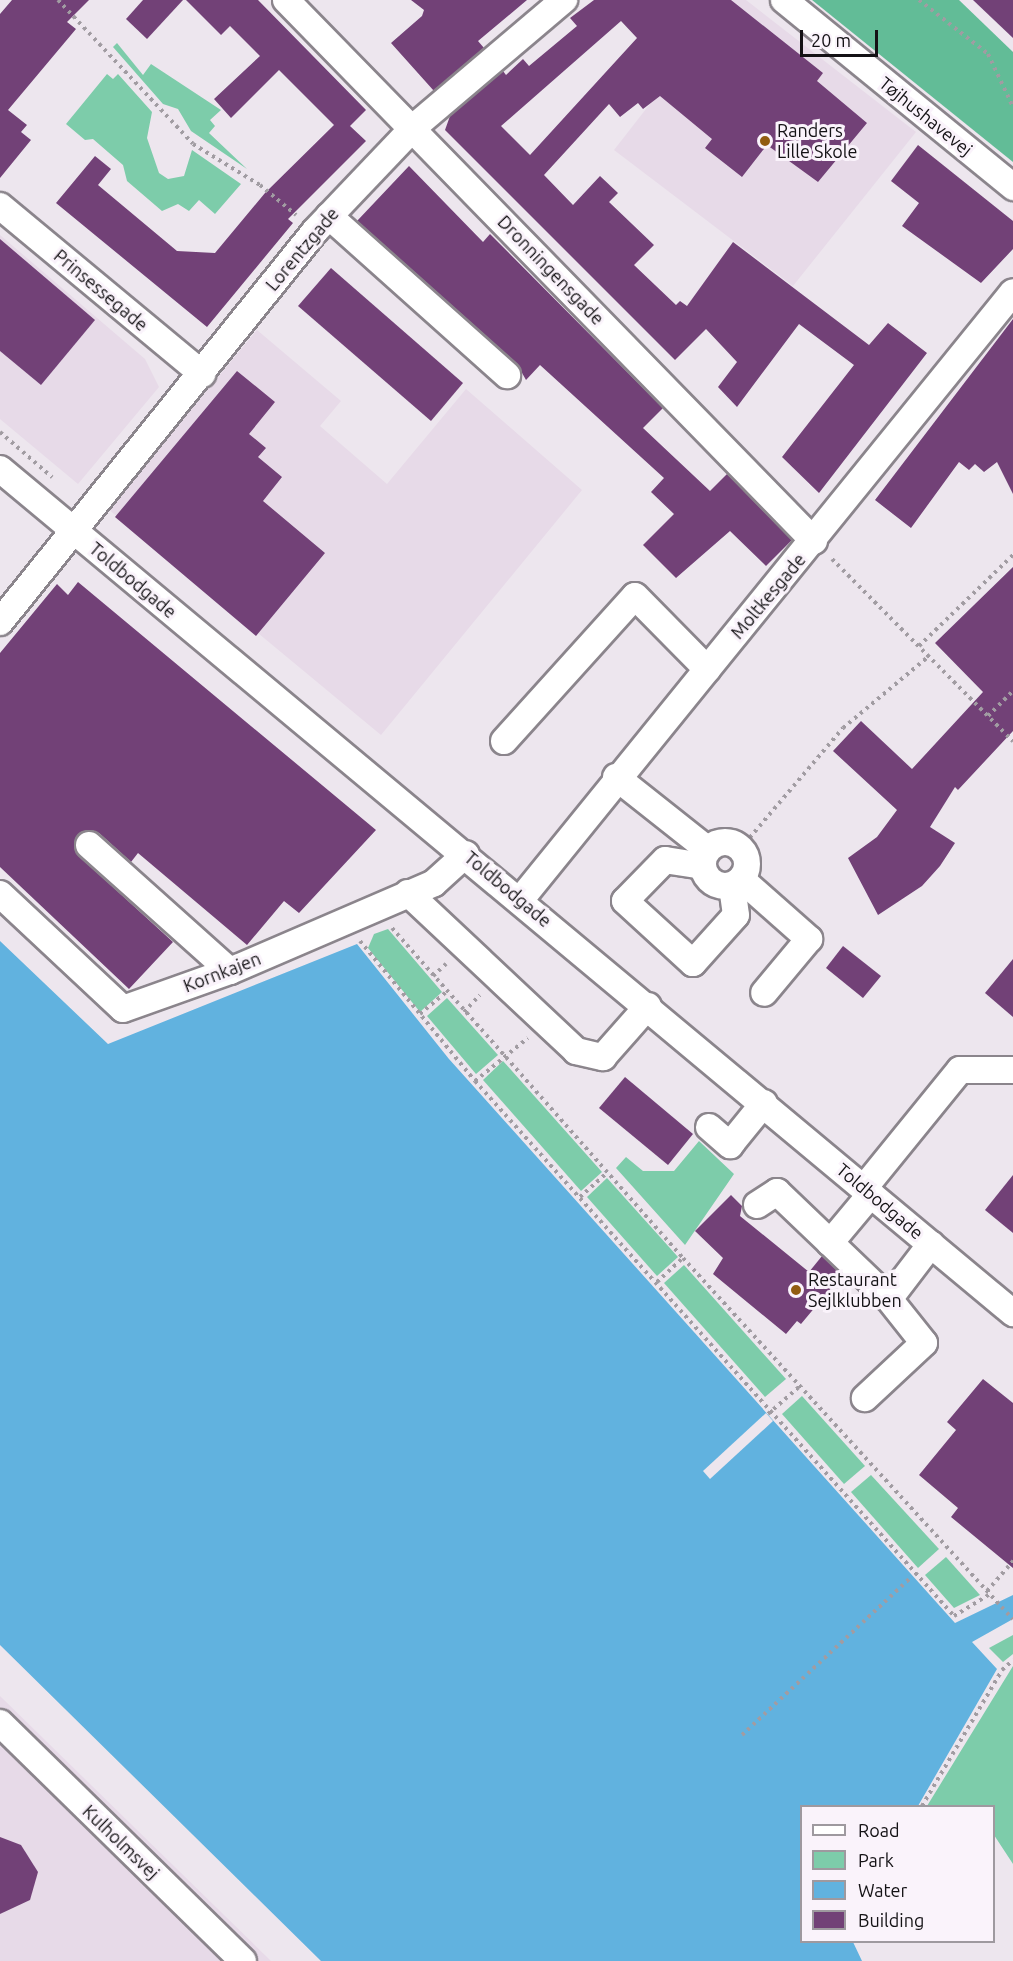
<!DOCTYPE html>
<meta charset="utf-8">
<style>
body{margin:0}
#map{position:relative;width:1013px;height:1961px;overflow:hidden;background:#ede6ee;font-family:Ubuntu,sans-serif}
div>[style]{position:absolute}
.built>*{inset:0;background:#e7dae8}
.green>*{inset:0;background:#7dccaa}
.forest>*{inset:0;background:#62bc97}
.water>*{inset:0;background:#61b2df}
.pier>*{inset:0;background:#ede6ee}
.building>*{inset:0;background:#724177}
.path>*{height:4px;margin-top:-2px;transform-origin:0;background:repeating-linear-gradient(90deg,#a19ca2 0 3px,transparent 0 7.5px)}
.roads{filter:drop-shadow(2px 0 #8b858c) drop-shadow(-2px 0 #8b858c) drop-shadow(0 2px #8b858c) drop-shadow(0 -2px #8b858c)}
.minor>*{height:26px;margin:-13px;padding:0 13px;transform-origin:13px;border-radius:13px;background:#fff}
.minor>.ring{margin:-13px;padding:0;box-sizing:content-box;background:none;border:26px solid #fff;border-radius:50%}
.dots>*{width:16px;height:16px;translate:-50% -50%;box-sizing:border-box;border:3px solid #faf3fb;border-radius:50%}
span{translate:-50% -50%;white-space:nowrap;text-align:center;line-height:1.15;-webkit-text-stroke:6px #faf3fb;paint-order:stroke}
.street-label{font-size:18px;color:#141215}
.poi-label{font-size:18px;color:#141215}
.left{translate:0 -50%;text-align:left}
.legend{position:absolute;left:800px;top:1805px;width:195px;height:138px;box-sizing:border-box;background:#faf3fb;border:2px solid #9e999f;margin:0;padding:8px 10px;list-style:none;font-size:18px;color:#141215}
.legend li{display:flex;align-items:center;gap:12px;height:30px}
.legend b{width:30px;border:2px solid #9e999f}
.scale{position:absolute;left:800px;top:30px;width:78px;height:27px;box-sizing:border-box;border:3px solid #141215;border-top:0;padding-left:8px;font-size:18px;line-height:21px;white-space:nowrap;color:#141215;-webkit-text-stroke:4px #faf3fb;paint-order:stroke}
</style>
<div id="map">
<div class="built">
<div style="clip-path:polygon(731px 0,746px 0,916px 132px,793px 286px,614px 150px)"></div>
<div style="clip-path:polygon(0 235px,145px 359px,159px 387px,78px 484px,0 419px)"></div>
<div style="clip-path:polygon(257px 330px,341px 401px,320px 426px,387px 484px,466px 389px,582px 490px,381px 735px,108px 509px)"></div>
<div style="clip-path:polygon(0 1696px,271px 1961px,0 1961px)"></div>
</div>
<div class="green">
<div style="clip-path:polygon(117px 43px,143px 75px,151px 64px,221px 110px,210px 120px,215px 126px,209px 133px,247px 169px,191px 131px,178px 109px,163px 104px,113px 47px)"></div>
<div style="clip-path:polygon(107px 74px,113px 79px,118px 74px,152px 112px,147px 138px,159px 173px,168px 179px,184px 176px,192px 150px,241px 184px,215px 214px,199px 200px,189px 211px,178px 204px,162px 211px,127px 181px,123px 165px,93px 139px,85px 140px,66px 124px)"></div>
<div style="clip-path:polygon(388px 929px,442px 992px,420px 1012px,368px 948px,374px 934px)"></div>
<div style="clip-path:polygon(447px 998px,498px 1055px,476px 1074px,427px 1016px)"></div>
<div style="clip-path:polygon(503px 1061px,602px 1172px,581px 1191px,483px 1080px)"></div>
<div style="clip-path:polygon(699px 1141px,734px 1174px,685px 1245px,616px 1168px,626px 1157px,643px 1171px,674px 1171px)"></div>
<div style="clip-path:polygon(607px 1178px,678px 1257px,657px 1276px,587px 1197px)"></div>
<div style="clip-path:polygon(684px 1265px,786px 1379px,765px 1397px,664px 1283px)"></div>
<div style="clip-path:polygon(802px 1396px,865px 1466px,844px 1484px,782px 1414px)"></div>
<div style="clip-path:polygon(871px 1475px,939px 1549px,918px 1568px,851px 1492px)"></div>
<div style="clip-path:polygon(946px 1557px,980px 1595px,954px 1608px,925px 1575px)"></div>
<div style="clip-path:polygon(1013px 1635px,1013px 1654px,1003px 1662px,989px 1648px)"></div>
<div style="clip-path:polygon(1013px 1666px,1013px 1864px,994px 1835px,994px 1806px,927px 1806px)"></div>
</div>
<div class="forest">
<div style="clip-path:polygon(812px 0,959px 0,1013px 52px,1013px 162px)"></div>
</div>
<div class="water">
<div style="clip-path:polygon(0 941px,108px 1044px,357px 944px,449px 1059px,955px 1623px,1013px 1595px,1013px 1619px,972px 1642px,997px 1669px,918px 1806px,802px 1806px,802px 1942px,853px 1942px,862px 1961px,321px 1961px,0 1645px)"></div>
</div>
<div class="pier">
<div style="clip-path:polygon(766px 1413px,773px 1421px,710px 1479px,703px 1471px)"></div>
</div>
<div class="building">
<div style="clip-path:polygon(12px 0,89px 0,67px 22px,76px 29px,8px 110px,27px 125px,21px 132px,31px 140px,0 178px,0 14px)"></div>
<div style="clip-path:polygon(143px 0,183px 0,147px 39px,126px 19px)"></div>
<div style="clip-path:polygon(186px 0,258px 0,366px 110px,350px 126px,366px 141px,288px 219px,293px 223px,207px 327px,56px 203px,95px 156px,111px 169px,98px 185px,177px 251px,215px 253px,265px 193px,334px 125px,279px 70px,231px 118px,214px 99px,260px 56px,230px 26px,221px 35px)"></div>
<div style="clip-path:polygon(411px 0,527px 0,478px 41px,484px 48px,434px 91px,391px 43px,422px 16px,424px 10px)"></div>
<div style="clip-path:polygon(evenodd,594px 0,731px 0,823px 73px,817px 81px,867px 123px,818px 182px,767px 145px,742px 177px,705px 148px,712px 139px,660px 96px,643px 109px,638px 103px,620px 117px,609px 104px,544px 175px,573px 205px,600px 176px,618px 193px,609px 202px,654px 245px,634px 265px,676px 305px,680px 301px,687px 306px,733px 242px,869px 345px,888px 323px,927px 353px,819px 493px,782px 457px,854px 365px,799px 324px,737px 407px,718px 387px,737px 362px,706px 329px,675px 360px,445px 130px,450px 116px,503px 71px,506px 75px,523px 59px,529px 66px,577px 26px,570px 18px,594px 0,621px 21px,637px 38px,530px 155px,501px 126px,621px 21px)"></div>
<div style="clip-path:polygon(973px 0,1013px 0,1013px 38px)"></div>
<div style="clip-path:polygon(918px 145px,1013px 221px,1013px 249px,981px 283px,902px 226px,919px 203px,891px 181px)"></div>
<div style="clip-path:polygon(409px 166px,483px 242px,490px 234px,663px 408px,643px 428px,710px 491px,727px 474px,792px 540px,766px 566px,730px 531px,676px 578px,643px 545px,674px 514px,651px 492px,664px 478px,540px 365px,526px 380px,517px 364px,357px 221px)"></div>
<div style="clip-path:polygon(0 239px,95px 320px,41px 385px,0 351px)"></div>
<div style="clip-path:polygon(331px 268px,463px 383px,431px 421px,298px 306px)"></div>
<div style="clip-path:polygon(1013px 319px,1013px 494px,997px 462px,984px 472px,975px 464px,969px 470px,959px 462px,911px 528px,875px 500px)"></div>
<div style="clip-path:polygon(237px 371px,275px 402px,249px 434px,266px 448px,258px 457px,282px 477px,263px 501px,325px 553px,256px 636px,115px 517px)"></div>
<div style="clip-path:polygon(1013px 567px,1013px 731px,958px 790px,955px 787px,930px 827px,955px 843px,940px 866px,922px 886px,878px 915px,848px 858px,877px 837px,897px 810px,833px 751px,861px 721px,912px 769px,983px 692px,935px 643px)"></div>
<div style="clip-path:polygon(78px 582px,376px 830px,299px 913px,284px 901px,247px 945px,138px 853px,131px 862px,99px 833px,84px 831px,74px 843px,79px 856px,173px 942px,129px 989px,0 867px,0 653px,57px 584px,68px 595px)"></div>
<div style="clip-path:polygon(843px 946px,881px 976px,863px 998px,826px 968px)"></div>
<div style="clip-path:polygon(1013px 959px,1013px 1017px,985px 993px)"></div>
<div style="clip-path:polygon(625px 1077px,693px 1134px,668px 1165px,599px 1108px)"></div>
<div style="clip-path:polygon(1013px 1175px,1013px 1233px,985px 1210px)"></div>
<div style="clip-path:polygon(731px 1195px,742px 1206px,740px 1216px,809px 1272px,822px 1256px,842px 1275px,801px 1324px,797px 1321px,786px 1334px,713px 1274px,723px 1258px,695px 1231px)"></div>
<div style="clip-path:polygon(983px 1379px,1013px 1403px,1013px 1568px,951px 1517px,958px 1508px,919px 1475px,956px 1430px,947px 1422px)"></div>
<div style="clip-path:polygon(0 1837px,21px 1845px,38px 1872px,30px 1900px,0 1914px)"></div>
</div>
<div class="path">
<div style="left:58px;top:0;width:197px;rotate:46.8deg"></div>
<div style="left:193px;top:144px;width:79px;rotate:31.5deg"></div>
<div style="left:260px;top:185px;width:47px;rotate:39.8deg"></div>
<div style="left:919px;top:0;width:88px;rotate:38deg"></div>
<div style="left:988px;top:54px;width:59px;rotate:64.7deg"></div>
<div style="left:0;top:432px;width:69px;rotate:40.9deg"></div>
<div style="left:832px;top:559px;width:257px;rotate:45.2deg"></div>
<div style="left:919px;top:646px;width:131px;rotate:-44.1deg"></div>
<div style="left:988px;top:716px;width:35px;rotate:-45deg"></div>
<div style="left:740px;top:849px;width:159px;rotate:-49.6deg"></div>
<div style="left:843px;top:728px;width:112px;rotate:-39.9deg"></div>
<div style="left:392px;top:928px;width:440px;rotate:48.6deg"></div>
<div style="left:683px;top:1258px;width:489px;rotate:47.6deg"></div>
<div style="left:360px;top:941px;width:181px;rotate:50.6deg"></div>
<div style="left:475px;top:1081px;width:718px;rotate:48.16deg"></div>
<div style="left:954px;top:1616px;width:42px;rotate:-31.4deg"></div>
<div style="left:433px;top:976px;width:18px;rotate:-43deg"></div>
<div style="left:464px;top:1012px;width:23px;rotate:-47deg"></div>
<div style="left:420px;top:1014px;width:35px;rotate:-40deg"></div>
<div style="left:475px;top:1081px;width:68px;rotate:-39.1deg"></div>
<div style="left:580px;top:1197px;width:36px;rotate:-42deg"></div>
<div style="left:657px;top:1282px;width:35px;rotate:-43deg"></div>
<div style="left:768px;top:1414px;width:41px;rotate:-41.1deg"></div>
<div style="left:987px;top:1591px;width:40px;rotate:-49deg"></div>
<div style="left:742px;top:1735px;width:229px;rotate:-43deg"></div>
<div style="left:922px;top:1806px;width:158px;rotate:-59.5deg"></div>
<div style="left:1002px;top:1670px;width:15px;rotate:-42deg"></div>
</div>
<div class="roads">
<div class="minor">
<div style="left:286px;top:0;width:756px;rotate:45.7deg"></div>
<div style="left:784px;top:0;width:296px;rotate:39.2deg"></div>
<div style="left:0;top:206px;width:263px;rotate:39.7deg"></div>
<div style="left:329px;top:216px;width:239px;rotate:41.8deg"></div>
<div style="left:0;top:469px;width:1319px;rotate:39.8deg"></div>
<div style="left:0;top:622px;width:502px;rotate:-51.14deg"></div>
<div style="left:315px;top:231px;width:144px;rotate:-46.4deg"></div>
<div style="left:414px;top:127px;width:197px;rotate:-40.3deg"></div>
<div style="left:504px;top:741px;width:195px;rotate:-47.9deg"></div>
<div style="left:635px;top:596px;width:103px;rotate:45.4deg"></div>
<div style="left:616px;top:777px;width:117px;rotate:38.4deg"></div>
<div class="ring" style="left:703px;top:842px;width:18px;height:18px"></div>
<div style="left:89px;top:845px;width:189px;rotate:41.8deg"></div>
<div style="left:703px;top:866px;width:38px;rotate:-171deg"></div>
<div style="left:665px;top:860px;width:57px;rotate:134.3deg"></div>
<div style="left:625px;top:901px;width:92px;rotate:42.4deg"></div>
<div style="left:693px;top:963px;width:64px;rotate:-48.1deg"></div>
<div style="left:736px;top:915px;width:30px;rotate:-98deg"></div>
<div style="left:741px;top:879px;width:91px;rotate:41.4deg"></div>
<div style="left:809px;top:939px;width:70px;rotate:129.8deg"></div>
<div style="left:408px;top:893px;width:231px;rotate:43.2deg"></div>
<div style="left:576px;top:1051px;width:28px;rotate:13deg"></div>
<div style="left:603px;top:1057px;width:68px;rotate:-48.6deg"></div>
<div style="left:0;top:894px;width:168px;rotate:43.1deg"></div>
<div style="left:123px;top:1009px;width:114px;rotate:-19.6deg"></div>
<div style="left:230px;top:971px;width:222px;rotate:-23.3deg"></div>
<div style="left:434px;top:883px;width:43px;rotate:-42.2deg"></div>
<div style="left:521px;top:899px;width:781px;rotate:-50.97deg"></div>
<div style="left:709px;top:1127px;width:28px;rotate:41deg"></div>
<div style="left:730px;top:1145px;width:54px;rotate:-51deg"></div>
<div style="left:864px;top:1188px;width:152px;rotate:-50.9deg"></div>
<div style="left:960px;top:1070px;width:53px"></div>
<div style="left:757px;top:1205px;width:24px;rotate:-33deg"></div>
<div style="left:777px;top:1192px;width:155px;rotate:43.7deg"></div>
<div style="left:889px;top:1299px;width:56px;rotate:51.5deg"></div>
<div style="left:924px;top:1343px;width:81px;rotate:137deg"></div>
<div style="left:830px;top:1243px;width:64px;rotate:-50.1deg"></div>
<div style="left:889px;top:1299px;width:69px;rotate:-52.6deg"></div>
<div style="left:0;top:1723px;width:340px;rotate:44.4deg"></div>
</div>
</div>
<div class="dots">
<div style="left:765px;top:141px;background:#915c11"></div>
<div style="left:796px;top:1290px;background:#915c11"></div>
</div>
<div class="street-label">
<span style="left:926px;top:116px;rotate:39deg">Tøjhushavevej</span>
<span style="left:302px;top:249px;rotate:-50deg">Lorentzgade</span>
<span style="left:551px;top:270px;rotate:46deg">Dronningensgade</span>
<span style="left:101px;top:290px;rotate:40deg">Prinsessegade</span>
<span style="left:133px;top:580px;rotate:40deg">Toldbodgade</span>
<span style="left:768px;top:596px;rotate:-50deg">Moltkesgade</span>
<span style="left:508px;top:889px;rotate:40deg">Toldbodgade</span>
<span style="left:222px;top:972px;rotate:-21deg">Kornkajen</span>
<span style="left:880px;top:1201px;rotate:40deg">Toldbodgade</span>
<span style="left:121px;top:1842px;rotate:44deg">Kulholmsvej</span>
</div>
<div class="poi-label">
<span class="left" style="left:777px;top:141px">Randers<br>Lille Skole</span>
<span class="left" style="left:808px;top:1290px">Restaurant<br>Sejlklubben</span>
</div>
<ul class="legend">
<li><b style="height:8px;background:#fff"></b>Road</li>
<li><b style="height:16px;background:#7dccaa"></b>Park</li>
<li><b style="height:16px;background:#61b2df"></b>Water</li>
<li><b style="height:16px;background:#724177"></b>Building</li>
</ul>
<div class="scale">20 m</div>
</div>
